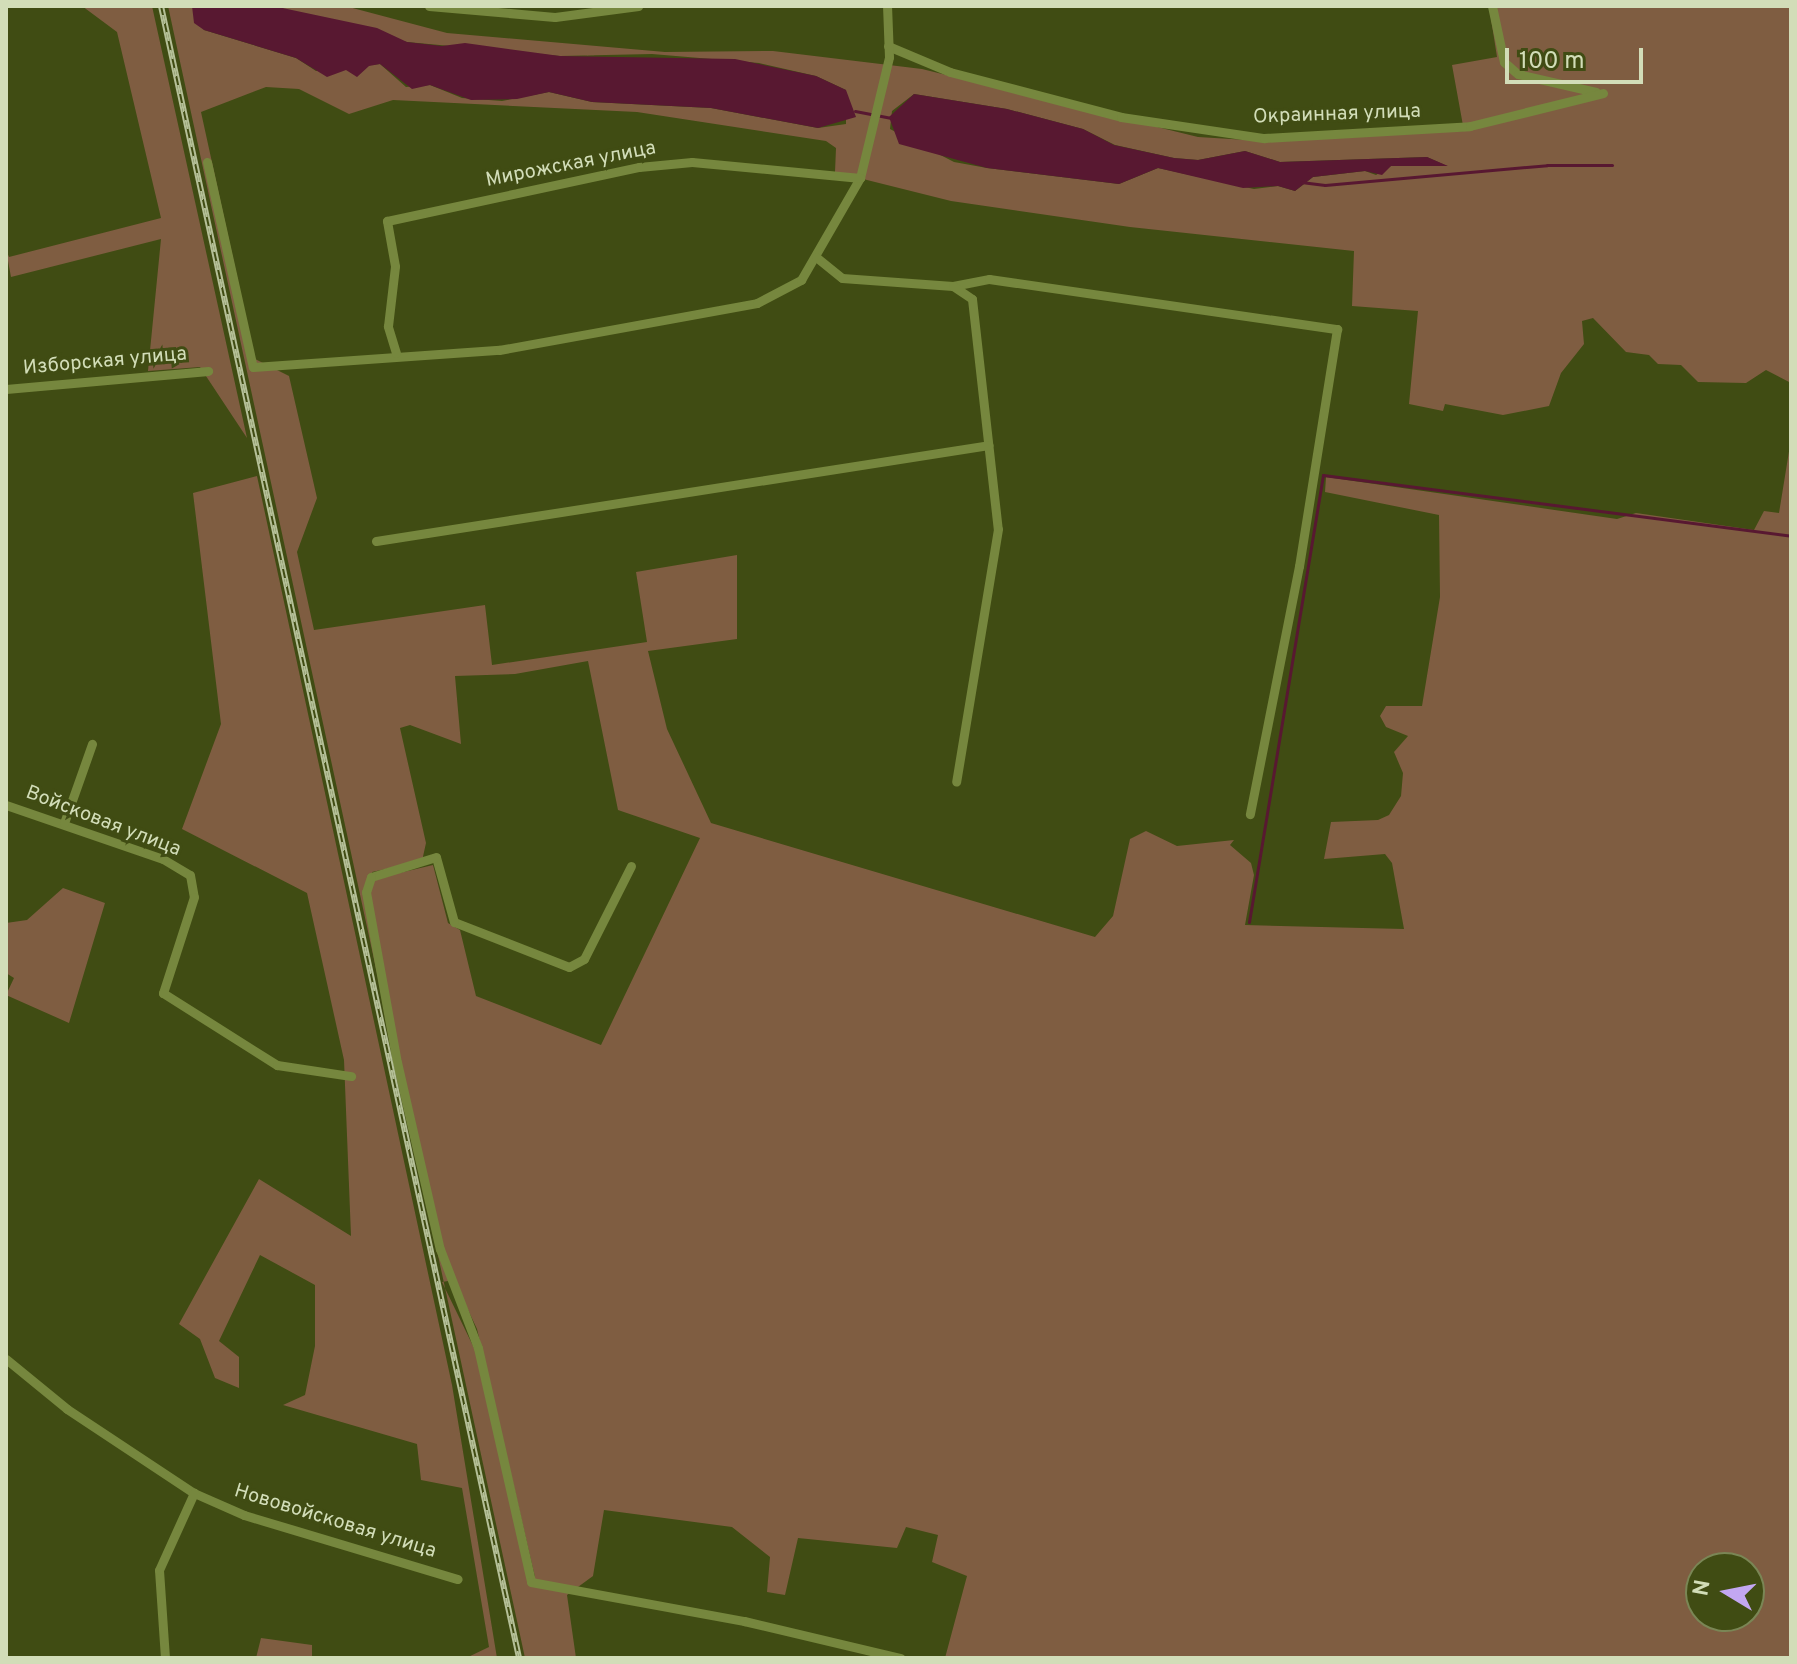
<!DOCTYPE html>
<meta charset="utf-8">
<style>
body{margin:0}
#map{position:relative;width:1797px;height:1664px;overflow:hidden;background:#404c13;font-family:Overpass,sans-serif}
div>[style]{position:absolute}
.green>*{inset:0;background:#7f5d41}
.water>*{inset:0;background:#581831}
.stream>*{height:3px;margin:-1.5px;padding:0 1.5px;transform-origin:1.5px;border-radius:1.5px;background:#581831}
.minor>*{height:9px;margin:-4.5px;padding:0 4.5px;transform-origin:4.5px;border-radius:4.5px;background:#76873e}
.rail>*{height:6px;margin-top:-3px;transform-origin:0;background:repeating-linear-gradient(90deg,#404c13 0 9px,#b5c098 0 18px);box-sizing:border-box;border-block:2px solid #b5c098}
span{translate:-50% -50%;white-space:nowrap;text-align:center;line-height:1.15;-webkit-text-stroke:6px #404c13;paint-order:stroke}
.street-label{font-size:20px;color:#d2ddb8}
.frame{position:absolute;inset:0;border:8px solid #d2ddb8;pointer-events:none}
.north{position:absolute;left:1685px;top:1552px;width:80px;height:80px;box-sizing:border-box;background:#404c13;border:2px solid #7a8655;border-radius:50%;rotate:280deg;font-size:22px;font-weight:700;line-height:32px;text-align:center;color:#d2ddb8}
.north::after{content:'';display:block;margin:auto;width:28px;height:36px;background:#c3a7f2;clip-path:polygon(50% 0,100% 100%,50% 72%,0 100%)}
.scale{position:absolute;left:1505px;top:48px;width:138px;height:36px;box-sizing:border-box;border:4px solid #d2ddb8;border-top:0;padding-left:10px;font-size:24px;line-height:28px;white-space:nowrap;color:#d2ddb8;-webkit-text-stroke:6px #404c13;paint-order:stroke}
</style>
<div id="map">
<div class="green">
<div style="clip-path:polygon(82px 6px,152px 6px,247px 438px,200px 367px,148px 371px,161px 239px,11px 277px,6px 250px,9px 257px,161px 218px,117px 32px)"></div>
<div style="clip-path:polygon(evenodd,168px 6px,192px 6px,204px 30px,296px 58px,316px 71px,380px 64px,406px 87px,430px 85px,462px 98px,502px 101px,549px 92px,592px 102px,711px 108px,818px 128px,846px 124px,846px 90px,816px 76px,759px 63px,652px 54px,560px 56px,407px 42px,273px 6px,345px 6px,447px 33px,665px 52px,773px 51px,922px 69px,1198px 137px,1264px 141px,1464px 131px,1452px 65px,1497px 57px,1489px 6px,1791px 6px,1791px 383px,1766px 370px,1746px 383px,1698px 382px,1681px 365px,1658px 364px,1649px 355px,1626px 352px,1593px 318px,1582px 321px,1584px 344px,1561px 373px,1549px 406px,1503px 415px,1445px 404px,1443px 411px,1409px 404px,1418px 311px,1352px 306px,1354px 251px,1130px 227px,951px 201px,835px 172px,836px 148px,826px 141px,637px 112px,393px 100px,349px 114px,299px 89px,266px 87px,201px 112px,255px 359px,289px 376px,317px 498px,297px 552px,314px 630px,485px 605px,492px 665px,647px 642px,636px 572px,737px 555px,737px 639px,648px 651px,667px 729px,711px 823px,1095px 937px,1113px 916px,1130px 839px,1146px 831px,1177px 846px,1234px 840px,1230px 845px,1251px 863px,1254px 875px,1245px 925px,1404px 929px,1392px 863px,1385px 854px,1324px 859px,1331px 822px,1378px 820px,1389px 815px,1401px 796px,1403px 773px,1394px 752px,1408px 736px,1386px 727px,1380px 716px,1386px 706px,1422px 706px,1440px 597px,1439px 515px,1325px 492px,1326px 477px,1617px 519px,1636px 513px,1754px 530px,1764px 511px,1779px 513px,1791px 439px,1791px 1658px,945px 1658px,967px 1576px,932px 1562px,938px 1535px,906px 1527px,897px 1548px,798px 1538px,785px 1595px,767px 1592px,770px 1557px,732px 1527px,604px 1510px,593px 1576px,567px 1595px,576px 1658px,525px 1658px,168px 6px,914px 94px,1007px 109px,1083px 129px,1115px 145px,1174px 158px,1198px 160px,1245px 151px,1280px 162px,1427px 157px,1447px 166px,1391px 166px,1376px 175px,1365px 171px,1313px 177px,1295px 191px,1278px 186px,1254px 189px,1158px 168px,1119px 184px,987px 168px,954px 162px,890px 129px,892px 111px,914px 94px,168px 6px,588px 661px,618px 810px,700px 838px,601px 1045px,476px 996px,460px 930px,448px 923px,433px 865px,374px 879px,372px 872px,422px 861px,426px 843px,400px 728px,410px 725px,461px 744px,455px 676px,515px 674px,588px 661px,168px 6px,454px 1280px,477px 1329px,535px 1577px,528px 1577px,475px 1350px,442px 1282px,454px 1280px,168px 6px,1701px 1568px,1749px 1568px,1749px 1616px,1701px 1616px,1701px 1568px)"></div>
<div style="clip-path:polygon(257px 476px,452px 1385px,497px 1658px,466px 1658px,489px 1647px,462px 1488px,421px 1480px,417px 1444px,283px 1405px,305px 1395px,315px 1346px,315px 1285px,260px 1255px,219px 1341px,239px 1357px,239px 1388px,215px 1378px,200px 1339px,179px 1324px,259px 1179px,351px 1236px,344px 1060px,307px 893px,182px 829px,221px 724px,193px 493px)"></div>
<div style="clip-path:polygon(63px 888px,105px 903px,69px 1023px,6px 995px,14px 978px,6px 973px,6px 923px,27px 920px)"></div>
<div style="clip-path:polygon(261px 1638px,312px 1645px,312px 1658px,256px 1658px)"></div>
</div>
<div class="water">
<div style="clip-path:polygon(192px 6px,273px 6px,377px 28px,407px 42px,442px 46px,465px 43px,560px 56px,735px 59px,816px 76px,846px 90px,856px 117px,818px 128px,711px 108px,592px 102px,549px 92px,517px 99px,471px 100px,430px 85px,412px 89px,380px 64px,369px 66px,357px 77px,346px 70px,327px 77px,296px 58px,204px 30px,194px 23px)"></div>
<div style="clip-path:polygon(914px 94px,1007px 109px,1083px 129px,1114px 145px,1174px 158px,1198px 160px,1245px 151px,1280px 162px,1427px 157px,1448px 166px,1391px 166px,1382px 175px,1365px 171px,1313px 177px,1295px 191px,1278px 186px,1243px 188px,1158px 168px,1119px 184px,987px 168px,899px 144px,889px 117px)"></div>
</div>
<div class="stream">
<div style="left:855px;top:111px;width:37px;rotate:11deg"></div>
<div style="left:1301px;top:182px;width:24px;rotate:7deg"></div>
<div style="left:1325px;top:185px;width:223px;rotate:-5.1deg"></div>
<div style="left:1547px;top:165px;width:65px"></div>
<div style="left:1249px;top:922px;width:453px;rotate:-80.6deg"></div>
<div style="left:1323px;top:475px;width:472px;rotate:7.4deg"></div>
</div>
<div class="minor">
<div style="left:429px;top:6px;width:126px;rotate:5deg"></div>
<div style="left:555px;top:17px;width:84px;rotate:-7.5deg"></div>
<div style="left:1492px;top:6px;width:57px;rotate:77.9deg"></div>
<div style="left:1504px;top:62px;width:18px;rotate:41deg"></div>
<div style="left:1518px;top:74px;width:80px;rotate:13deg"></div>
<div style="left:888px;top:46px;width:67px;rotate:22.8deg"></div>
<div style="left:950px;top:72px;width:177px;rotate:14.7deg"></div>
<div style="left:1121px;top:117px;width:145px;rotate:8.4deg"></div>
<div style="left:1264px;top:138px;width:206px;rotate:-3.3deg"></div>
<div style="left:1470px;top:126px;width:137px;rotate:-13.9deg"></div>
<div style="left:207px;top:162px;width:210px;rotate:77.4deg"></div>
<div style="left:253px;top:367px;width:247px;rotate:-4deg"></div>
<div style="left:499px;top:350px;width:262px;rotate:-10.3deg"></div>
<div style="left:757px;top:303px;width:50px;rotate:-27.6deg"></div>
<div style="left:801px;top:280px;width:118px;rotate:-60deg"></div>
<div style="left:860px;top:178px;width:124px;rotate:-76.5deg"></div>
<div style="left:889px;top:57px;width:51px;rotate:-92.2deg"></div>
<div style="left:816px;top:257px;width:33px;rotate:39deg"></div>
<div style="left:842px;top:278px;width:111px;rotate:4.1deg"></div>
<div style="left:953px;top:286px;width:37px;rotate:-11deg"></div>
<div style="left:989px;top:279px;width:352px;rotate:8.2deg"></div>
<div style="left:1337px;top:329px;width:240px;rotate:99.1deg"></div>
<div style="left:1299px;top:566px;width:253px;rotate:101.2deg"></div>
<div style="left:953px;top:286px;width:23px;rotate:34deg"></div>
<div style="left:972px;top:299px;width:231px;rotate:83.6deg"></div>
<div style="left:998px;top:529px;width:256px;rotate:99.4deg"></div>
<div style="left:396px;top:353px;width:28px;rotate:-107deg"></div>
<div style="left:388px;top:326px;width:60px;rotate:-83.3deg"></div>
<div style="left:395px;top:266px;width:46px;rotate:-100.1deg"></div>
<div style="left:387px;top:221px;width:258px;rotate:-12.1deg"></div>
<div style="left:639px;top:167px;width:53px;rotate:-5.4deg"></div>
<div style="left:692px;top:162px;width:169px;rotate:5.4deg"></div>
<div style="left:6px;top:389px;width:203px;rotate:-5.1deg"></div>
<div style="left:376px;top:541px;width:620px;rotate:-8.9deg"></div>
<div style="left:6px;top:805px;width:166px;rotate:19deg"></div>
<div style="left:163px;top:859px;width:31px;rotate:31deg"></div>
<div style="left:190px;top:875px;width:22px;rotate:80deg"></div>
<div style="left:194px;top:897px;width:101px;rotate:107.9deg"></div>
<div style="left:163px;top:993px;width:135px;rotate:32.3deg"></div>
<div style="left:277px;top:1065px;width:75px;rotate:8.5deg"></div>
<div style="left:64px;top:823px;width:84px;rotate:-70.5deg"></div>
<div style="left:631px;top:866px;width:104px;rotate:116.8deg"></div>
<div style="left:584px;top:959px;width:17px;rotate:152deg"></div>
<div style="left:569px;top:967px;width:123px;rotate:-158.6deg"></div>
<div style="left:454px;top:922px;width:67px;rotate:-105.5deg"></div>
<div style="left:436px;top:857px;width:68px;rotate:162.9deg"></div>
<div style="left:371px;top:877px;width:16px;rotate:108deg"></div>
<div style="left:366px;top:892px;width:173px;rotate:79.7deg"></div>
<div style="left:397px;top:1062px;width:192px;rotate:77.1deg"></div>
<div style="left:440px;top:1249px;width:106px;rotate:69deg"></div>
<div style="left:478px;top:1348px;width:240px;rotate:77.2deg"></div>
<div style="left:531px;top:1582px;width:217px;rotate:10.4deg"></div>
<div style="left:744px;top:1621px;width:161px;rotate:13.3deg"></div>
<div style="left:6px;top:1359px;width:79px;rotate:39.3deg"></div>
<div style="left:67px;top:1409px;width:152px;rotate:33.5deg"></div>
<div style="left:194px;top:1493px;width:55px;rotate:23.7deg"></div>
<div style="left:244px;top:1515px;width:223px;rotate:16.7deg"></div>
<div style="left:165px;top:1658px;width:88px;rotate:-93.9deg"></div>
<div style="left:159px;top:1570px;width:85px;rotate:-65.6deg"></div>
</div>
<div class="rail">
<div style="left:161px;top:6px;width:1690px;rotate:77.77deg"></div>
</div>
<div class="street-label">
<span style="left:1337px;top:115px;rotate:-2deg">Окраинная улица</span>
<span style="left:571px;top:165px;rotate:-11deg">Мирожская улица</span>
<span style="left:105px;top:362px;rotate:-5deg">Изборская улица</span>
<span style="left:103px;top:822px;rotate:21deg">Войсковая улица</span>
<span style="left:335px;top:1522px;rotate:17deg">Нововойсковая улица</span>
</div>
<div class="frame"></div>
<div class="north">N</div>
<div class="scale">100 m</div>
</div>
